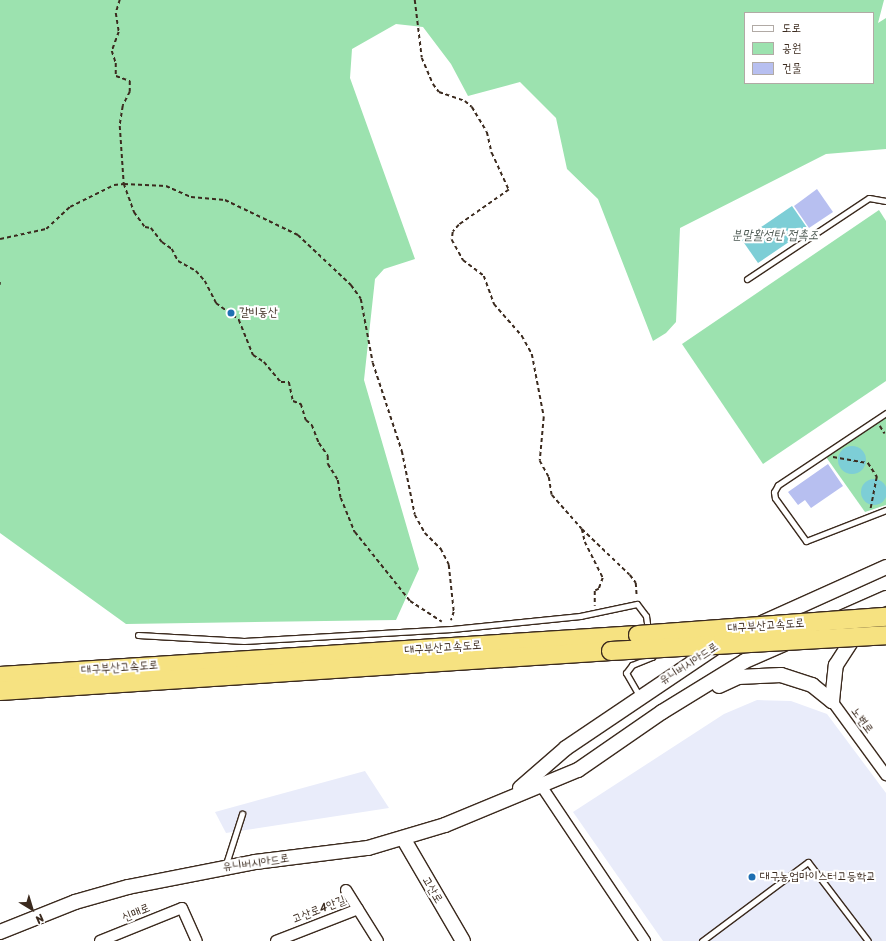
<!DOCTYPE html>
<meta charset="utf-8">
<style>
body{margin:0}
#map{position:relative;width:886px;height:941px;overflow:hidden;background:#fff;font-family:Sriracha,"Poor Story",sans-serif}
div>[style]{position:absolute}
.built>*{inset:0;background:#e9ecfa}
.green>*{inset:0;background:#9ce2af}
.water>*{inset:0;background:#7dced6}
.round{border-radius:50%}
.building>*{inset:0;background:#b7bff0}
.path>*{height:1.5px;margin-top:-0.75px;transform-origin:0;background:repeating-linear-gradient(90deg,#3b2a1e 0 4px,transparent 0 7px)}
.roads{filter:drop-shadow(1px 0 #3b2a1e) drop-shadow(-1px 0 #3b2a1e) drop-shadow(0 1px #3b2a1e) drop-shadow(0 -1px #3b2a1e)}
.service>*{height:5px;margin:-2.5px;padding:0 2.5px;transform-origin:2.5px;border-radius:2.5px;background:#fff}
.minor>*{height:10px;margin:-5px;padding:0 5px;transform-origin:5px;border-radius:5px;background:#fff}
.secondary>*{height:14px;margin:-7px;padding:0 7px;transform-origin:7px;border-radius:7px;background:#fff}
.motorway>*{height:18px;margin:-9px;padding:0 9px;transform-origin:9px;border-radius:9px;background:#f6e281}
.bridges{filter:drop-shadow(1px 0 #3b2a1e) drop-shadow(-1px 0 #3b2a1e) drop-shadow(0 1px #3b2a1e) drop-shadow(0 -1px #3b2a1e)}
.motorway-bridge>*{height:18px;margin:-9px;padding:0 9px;transform-origin:9px;border-radius:9px;background:#f6e281}
.dots>*{width:11px;height:11px;translate:-50% -50%;box-sizing:border-box;border:2px solid #fff;border-radius:50%}
span{translate:-50% -50%;white-space:nowrap;text-align:center;line-height:1.15;-webkit-text-stroke:4px #fff;paint-order:stroke}
.poi-label{font-size:12px;color:#3b2a1e}
.left{translate:0 -50%;text-align:left}
.street-label{font-size:12px;color:#3b2a1e}
.water-label{font-size:13px;color:#4f5b55;font-style:italic}
.legend{position:absolute;left:744px;top:12px;width:130px;height:72px;box-sizing:border-box;background:#fff;border:1px solid #b1aaa5;margin:0;padding:5px 7px;list-style:none;font-size:12px;color:#3b2a1e}
.legend li{display:flex;align-items:center;gap:8px;height:20px}
.legend b{width:20px;border:1px solid #b1aaa5}
.north{position:absolute;left:12px;top:889px;width:40px;height:40px;-webkit-text-stroke:3px #fff;paint-order:stroke;rotate:142deg;font-size:11px;font-weight:700;line-height:16px;text-align:center;color:#3b2a1e}
.north::after{content:'';display:block;margin:auto;width:14px;height:18px;background:#3b2a1e;clip-path:polygon(50% 0,100% 100%,50% 72%,0 100%)}
</style>
<div id="map">
<div class="built">
<div style="clip-path:polygon(757px 700px,791px 701px,827px 714px,886px 793px,886px 941px,663px 941px,573px 812px,724px 714px)"></div>
<div style="clip-path:polygon(365px 771px,389px 808px,226px 833px,215px 812px)"></div>
</div>
<div class="green">
<div style="clip-path:polygon(evenodd,0 0,884px 0,878px 23px,886px 18px,886px 149px,826px 154px,680px 228px,676px 322px,666px 333px,653px 341px,598px 199px,567px 169px,556px 118px,520px 82px,468px 96px,451px 64px,423px 27px,396px 24px,352px 49px,350px 78px,415px 259px,384px 269px,375px 279px,364px 380px,419px 569px,396px 620px,126px 624px,0 533px,0 0,745px 13px,873px 13px,873px 83px,745px 83px,745px 13px)"></div>
<div style="clip-path:polygon(879px 210px,886px 221px,886px 381px,763px 464px,682px 344px)"></div>
<div style="clip-path:polygon(886px 417px,886px 505px,865px 512px,826px 457px)"></div>
</div>
<div class="water">
<div style="clip-path:polygon(792px 206px,808px 229px,758px 263px,742px 240px)"></div>
<div class="round" style="left:838px;top:446px;width:28px;height:28px"></div>
<div class="round" style="left:861px;top:479px;width:26px;height:26px"></div>
</div>
<div class="building">
<div style="clip-path:polygon(817px 189px,833px 212px,809px 228px,794px 206px)"></div>
<div style="clip-path:polygon(828px 464px,843px 486px,811px 508px,805px 500px,798px 505px,788px 492px)"></div>
</div>
<div class="path">
<div style="left:120px;top:0;width:14px;rotate:107deg"></div>
<div style="left:116px;top:13px;width:19px;rotate:81deg"></div>
<div style="left:119px;top:32px;width:20px;rotate:110deg"></div>
<div style="left:112px;top:51px;width:13px;rotate:72deg"></div>
<div style="left:116px;top:63px;width:13px;rotate:90deg"></div>
<div style="left:116px;top:76px;width:15px;rotate:20deg"></div>
<div style="left:130px;top:81px;width:11px;rotate:90deg"></div>
<div style="left:130px;top:92px;width:16px;rotate:117deg"></div>
<div style="left:123px;top:106px;width:20px;rotate:99deg"></div>
<div style="left:120px;top:126px;width:58px;rotate:86.1deg"></div>
<div style="left:124px;top:184px;width:30px;rotate:70deg"></div>
<div style="left:134px;top:212px;width:19px;rotate:54deg"></div>
<div style="left:145px;top:227px;width:6px;rotate:9deg"></div>
<div style="left:151px;top:228px;width:18px;rotate:52deg"></div>
<div style="left:162px;top:242px;width:12px;rotate:35deg"></div>
<div style="left:172px;top:249px;width:13px;rotate:63deg"></div>
<div style="left:178px;top:261px;width:21px;rotate:29deg"></div>
<div style="left:196px;top:271px;width:13px;rotate:48deg"></div>
<div style="left:205px;top:281px;width:25px;rotate:63deg"></div>
<div style="left:216px;top:303px;width:29px;rotate:36deg"></div>
<div style="left:239px;top:320px;width:38px;rotate:68deg"></div>
<div style="left:253px;top:355px;width:13px;rotate:32deg"></div>
<div style="left:264px;top:362px;width:26px;rotate:50deg"></div>
<div style="left:281px;top:382px;width:8px"></div>
<div style="left:289px;top:382px;width:19px;rotate:78deg"></div>
<div style="left:293px;top:401px;width:9px;rotate:21deg"></div>
<div style="left:301px;top:404px;width:17px;rotate:73deg"></div>
<div style="left:306px;top:420px;width:8px;rotate:40deg"></div>
<div style="left:312px;top:425px;width:19px;rotate:69deg"></div>
<div style="left:319px;top:443px;width:16px;rotate:55deg"></div>
<div style="left:328px;top:456px;width:8px;rotate:90deg"></div>
<div style="left:328px;top:464px;width:19px;rotate:58deg"></div>
<div style="left:338px;top:480px;width:18px;rotate:81deg"></div>
<div style="left:341px;top:498px;width:37px;rotate:68deg"></div>
<div style="left:355px;top:532px;width:88px;rotate:51.4deg"></div>
<div style="left:410px;top:601px;width:38px;rotate:33deg"></div>
<div style="left:415px;top:0;width:58px;rotate:83.1deg"></div>
<div style="left:422px;top:58px;width:28px;rotate:67deg"></div>
<div style="left:433px;top:84px;width:10px;rotate:53deg"></div>
<div style="left:439px;top:92px;width:28px;rotate:19deg"></div>
<div style="left:465px;top:101px;width:9px;rotate:41deg"></div>
<div style="left:472px;top:107px;width:29px;rotate:59deg"></div>
<div style="left:487px;top:132px;width:22px;rotate:77deg"></div>
<div style="left:492px;top:153px;width:41px;rotate:65.3deg"></div>
<div style="left:509px;top:190px;width:61px;rotate:145deg"></div>
<div style="left:459px;top:225px;width:9px;rotate:131deg"></div>
<div style="left:453px;top:232px;width:8px;rotate:97deg"></div>
<div style="left:452px;top:240px;width:23px;rotate:61deg"></div>
<div style="left:463px;top:260px;width:26px;rotate:37deg"></div>
<div style="left:484px;top:276px;width:30px;rotate:70deg"></div>
<div style="left:494px;top:304px;width:43px;rotate:48.8deg"></div>
<div style="left:522px;top:336px;width:21px;rotate:61deg"></div>
<div style="left:532px;top:354px;width:64px;rotate:79.2deg"></div>
<div style="left:544px;top:417px;width:44px;rotate:95.2deg"></div>
<div style="left:540px;top:461px;width:18px;rotate:61deg"></div>
<div style="left:549px;top:477px;width:18px;rotate:81deg"></div>
<div style="left:552px;top:495px;width:45px;rotate:48.6deg"></div>
<div style="left:582px;top:529px;width:13px;rotate:77deg"></div>
<div style="left:585px;top:542px;width:40px;rotate:63.4deg"></div>
<div style="left:603px;top:578px;width:12px;rotate:110deg"></div>
<div style="left:599px;top:589px;width:4px;rotate:153deg"></div>
<div style="left:595px;top:591px;width:15px;rotate:90deg"></div>
<div style="left:0;top:239px;width:47px;rotate:-12.3deg"></div>
<div style="left:46px;top:229px;width:33px;rotate:-43deg"></div>
<div style="left:70px;top:207px;width:49px;rotate:-26.6deg"></div>
<div style="left:114px;top:185px;width:10px;rotate:-6deg"></div>
<div style="left:124px;top:184px;width:42px;rotate:2.7deg"></div>
<div style="left:166px;top:186px;width:27px;rotate:24deg"></div>
<div style="left:191px;top:197px;width:34px;rotate:5deg"></div>
<div style="left:225px;top:200px;width:81px;rotate:25.6deg"></div>
<div style="left:298px;top:235px;width:73px;rotate:43.3deg"></div>
<div style="left:351px;top:285px;width:17px;rotate:54deg"></div>
<div style="left:361px;top:299px;width:65px;rotate:79.4deg"></div>
<div style="left:373px;top:363px;width:93px;rotate:71.8deg"></div>
<div style="left:402px;top:451px;width:65px;rotate:78.5deg"></div>
<div style="left:415px;top:515px;width:21px;rotate:61deg"></div>
<div style="left:425px;top:533px;width:23px;rotate:45deg"></div>
<div style="left:441px;top:549px;width:18px;rotate:63deg"></div>
<div style="left:449px;top:565px;width:47px;rotate:83.9deg"></div>
<div style="left:454px;top:612px;width:9px;rotate:108deg"></div>
<div style="left:0;top:282px;width:3px;rotate:90deg"></div>
<div style="left:880px;top:426px;width:9px;rotate:58deg"></div>
<div style="left:833px;top:457px;width:36px;rotate:10deg"></div>
<div style="left:868px;top:463px;width:17px;rotate:57deg"></div>
<div style="left:877px;top:477px;width:33px;rotate:101deg"></div>
<div style="left:582px;top:529px;width:66px;rotate:43.8deg"></div>
<div style="left:630px;top:575px;width:10px;rotate:53deg"></div>
<div style="left:636px;top:583px;width:13px;rotate:86deg"></div>
</div>
<div class="roads">
<div class="service">
<div style="left:747px;top:279px;width:146px;rotate:-33.6deg"></div>
<div style="left:869px;top:198px;width:17px;rotate:10deg"></div>
<div style="left:886px;top:413px;width:130px;rotate:146.3deg"></div>
<div style="left:778px;top:485px;width:8px;rotate:120deg"></div>
<div style="left:774px;top:492px;width:6px;rotate:81deg"></div>
<div style="left:775px;top:498px;width:53px;rotate:54.2deg"></div>
<div style="left:806px;top:541px;width:86px;rotate:-21.2deg"></div>
<div style="left:138px;top:635px;width:106px;rotate:3.2deg"></div>
<div style="left:244px;top:641px;width:208px;rotate:-3.3deg"></div>
<div style="left:452px;top:629px;width:129px;rotate:-5.8deg"></div>
<div style="left:580px;top:616px;width:58px;rotate:-11.9deg"></div>
<div style="left:637px;top:604px;width:15px;rotate:53deg"></div>
<div style="left:646px;top:616px;width:15px;rotate:82deg"></div>
<div style="left:640px;top:697px;width:28px;rotate:-120deg"></div>
<div style="left:626px;top:673px;width:10px;rotate:-53deg"></div>
<div style="left:632px;top:665px;width:22px;rotate:-22deg"></div>
<div style="left:652px;top:657px;width:2px;rotate:-117deg"></div>
<div style="left:225px;top:867px;width:56px;rotate:-72.2deg"></div>
<div style="left:702px;top:941px;width:132px;rotate:-36.7deg"></div>
<div style="left:808px;top:862px;width:99px;rotate:52.8deg"></div>
</div>
<div class="minor">
<div style="left:832px;top:701px;width:92px;rotate:53.9deg"></div>
<div style="left:540px;top:784px;width:189px;rotate:56.2deg"></div>
<div style="left:346px;top:890px;width:60px;rotate:57.9deg"></div>
<div style="left:100px;top:941px;width:88px;rotate:-21.9deg"></div>
<div style="left:182px;top:908px;width:36px;rotate:66deg"></div>
<div style="left:276px;top:941px;width:88px;rotate:-21.3deg"></div>
</div>
<div class="secondary">
<div style="left:841px;top:618px;width:49px;rotate:-24deg"></div>
<div style="left:762px;top:623px;width:136px;rotate:-24.3deg"></div>
<div style="left:719px;top:686px;width:21px;rotate:-25deg"></div>
<div style="left:738px;top:677px;width:43px;rotate:-2.7deg"></div>
<div style="left:781px;top:675px;width:33px;rotate:18deg"></div>
<div style="left:812px;top:685px;width:26px;rotate:39deg"></div>
<div style="left:832px;top:701px;width:36px;rotate:-84deg"></div>
<div style="left:836px;top:665px;width:40px;rotate:-57.1deg"></div>
<div style="left:520px;top:788px;width:61px;rotate:-41deg"></div>
<div style="left:566px;top:748px;width:186px;rotate:-34deg"></div>
<div style="left:403px;top:838px;width:119px;rotate:59.8deg"></div>
<div style="left:0;top:932px;width:81px;rotate:-21.8deg"></div>
<div style="left:75px;top:902px;width:55px;rotate:-15.8deg"></div>
<div style="left:128px;top:887px;width:129px;rotate:-11.1deg"></div>
<div style="left:255px;top:862px;width:114px;rotate:-7.1deg"></div>
<div style="left:368px;top:848px;width:80px;rotate:-16.6deg"></div>
<div style="left:445px;top:825px;width:144px;rotate:-22.5deg"></div>
<div style="left:578px;top:770px;width:102px;rotate:-34.6deg"></div>
<div style="left:662px;top:712px;width:97px;rotate:-31.6deg"></div>
<div style="left:745px;top:661px;width:43px;rotate:-23.6deg"></div>
</div>
<div class="motorway">
<div style="left:0;top:676px;width:639px;rotate:-3.68deg"></div>
<div style="left:0;top:691px;width:612px;rotate:-3.75deg"></div>
</div>
</div>
<div class="bridges">
<div class="motorway-bridge">
<div style="left:638px;top:635px;width:249px;rotate:-4.2deg"></div>
<div style="left:611px;top:651px;width:275px;rotate:-3.3deg"></div>
</div>
</div>
<div class="dots">
<div style="left:231px;top:313px;background:#1f6fb2"></div>
<div style="left:752px;top:877px;background:#1f6fb2"></div>
</div>
<div class="poi-label">
<span class="left" style="left:239px;top:313px">갈비동산</span>
<span class="left" style="left:760px;top:877px">대구농업마이스터고등학교</span>
</div>
<div class="street-label">
<span style="left:766px;top:626px;rotate:-4deg">대구부산고속도로</span>
<span style="left:443px;top:648px;rotate:-4deg">대구부산고속도로</span>
<span style="left:689px;top:664px;rotate:-33deg">유니버시아드로</span>
<span style="left:120px;top:668px;rotate:-4deg">대구부산고속도로</span>
<span style="left:862px;top:721px;rotate:54deg">노변로</span>
<span style="left:256px;top:863px;rotate:-8deg">유니버시아드로</span>
<span style="left:432px;top:890px;rotate:59deg">고산로</span>
<span style="left:319px;top:910px;rotate:-21deg">고산로4안길</span>
<span style="left:136px;top:913px;rotate:-22deg">신매로</span>
</div>
<div class="water-label">
<span style="left:775px;top:235px">분말활성탄 접촉조</span>
</div>
<ul class="legend">
<li><b style="height:5px;background:#fff"></b>도로</li>
<li><b style="height:11px;background:#9ce2af"></b>공원</li>
<li><b style="height:11px;background:#b7bff0"></b>건물</li>
</ul>
<div class="north">N</div>
</div>
